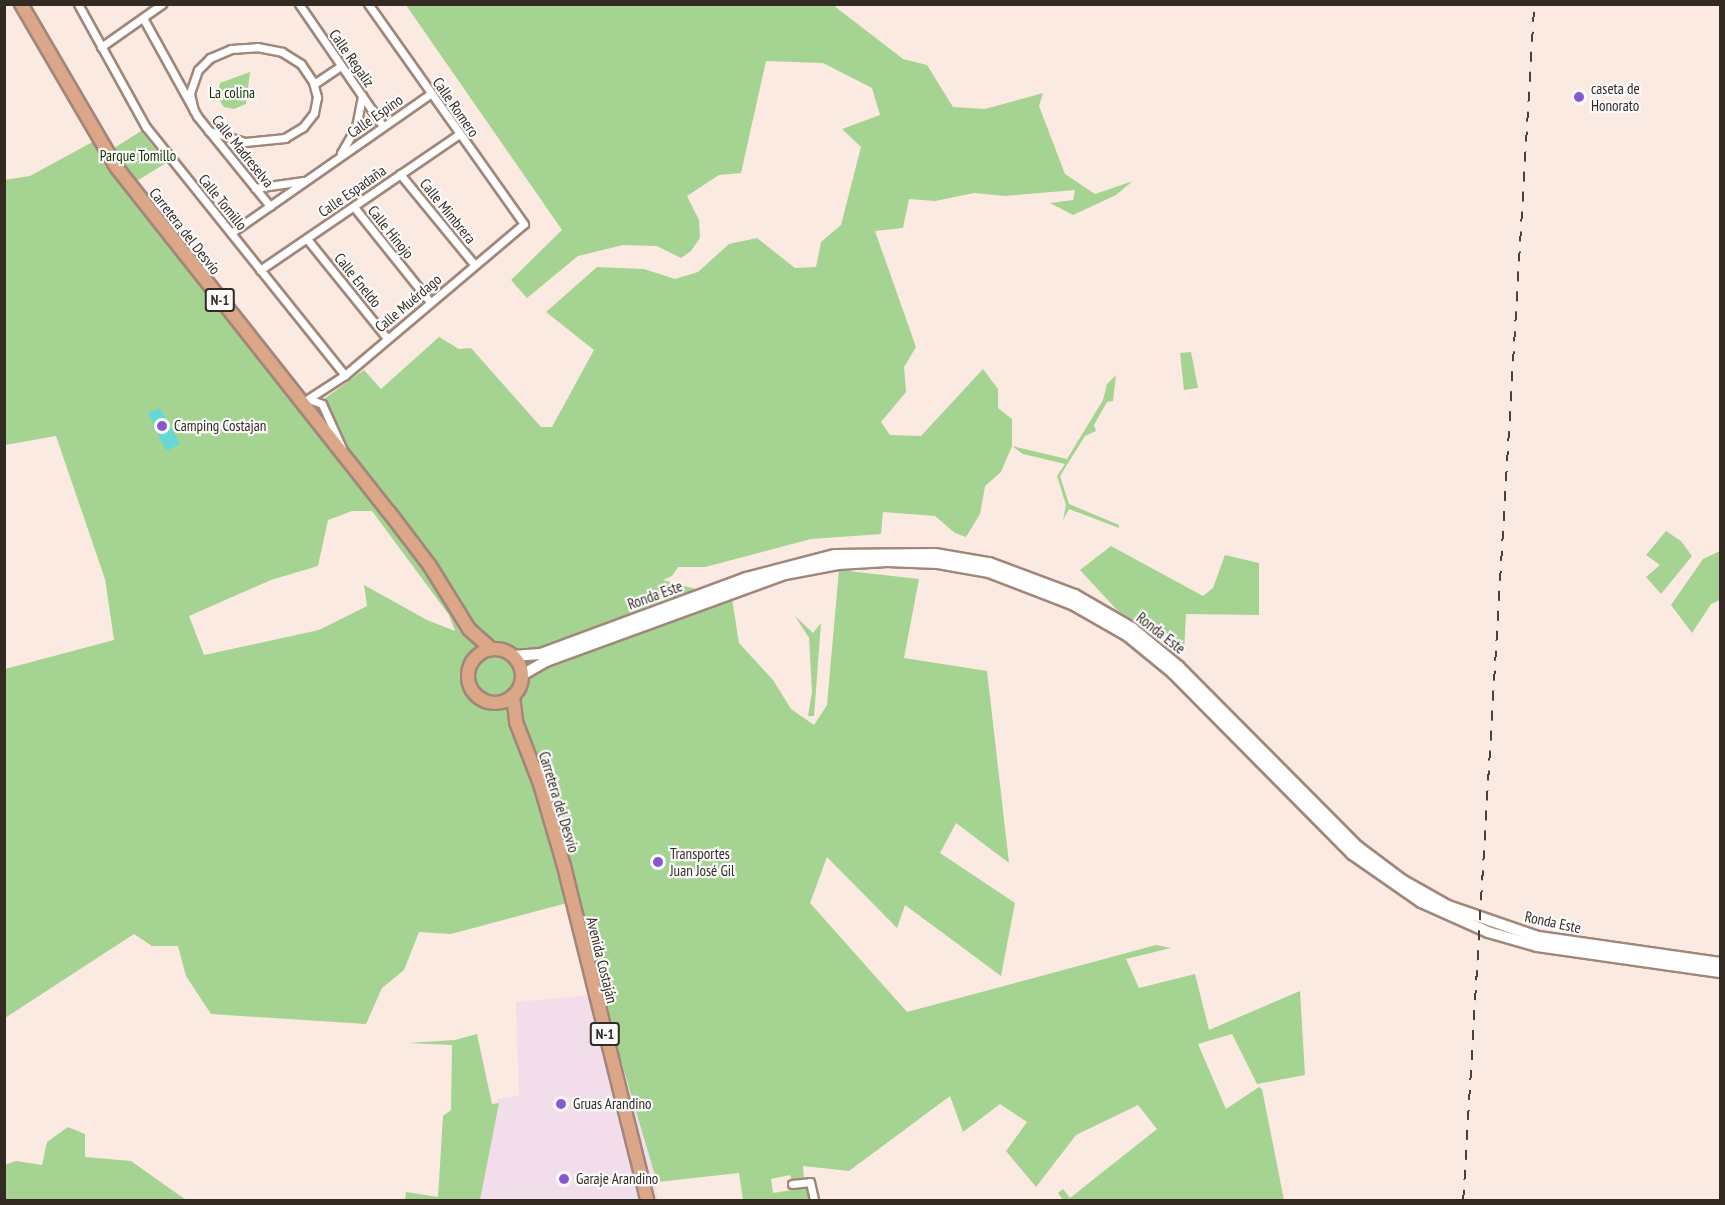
<!DOCTYPE html>
<meta charset="utf-8">
<style>
body{margin:0}
#map{position:relative;width:1725px;height:1205px;overflow:hidden;background:#fbeae1;font-family:"PT Sans Narrow",sans-serif}
div>[style]{position:absolute}
[style*='--x']{left:calc(var(--x)*1px);top:calc(var(--y)*1px);width:calc(var(--w)*1px);rotate:calc(var(--a)*1deg)}
.industrial>*{inset:0;background:#f2ddeb}
.green>*{inset:0;background:#a5d391}
.water>*{inset:0;background:#65d7d7}
.roads{filter:drop-shadow(2px 0 #a1877a) drop-shadow(-2px 0 #a1877a) drop-shadow(0 2px #a1877a) drop-shadow(0 -2px #a1877a)}
.minor>*{height:7px;margin:-3.5px;padding:0 3.5px;transform-origin:3.5px;border-radius:3.5px;background:#fff}
.secondary>*{height:10px;margin:-5px;padding:0 5px;transform-origin:5px;border-radius:5px;background:#fff}
.trunk>*{height:12px;margin:-6px;padding:0 6px;transform-origin:6px;border-radius:6px;background:#dba788}
.trunk>.ring{margin:-6px;padding:0;box-sizing:content-box;background:none;border:12px solid #dba788;border-radius:50%}
.rail>*{height:1.5px;margin-top:-0.75px;transform-origin:0;background:repeating-linear-gradient(90deg,#4d423b 0 10px,transparent 0 20px)}
.dots>*{width:16px;height:16px;translate:-50% -50%;box-sizing:border-box;border:3px solid #fbfbfb;border-radius:50%}
span{translate:-50% -50%;white-space:nowrap;text-align:center;line-height:1.15;-webkit-text-stroke:4.5px #fbfbfb;paint-order:stroke}
.shield-label span{padding:2px 4px;background:#fbfbfb;border:2px solid;border-radius:4px;-webkit-text-stroke-width:0}
.shield-label{font-size:14px;color:#342a24;font-weight:700}
.street-label{font-size:15px;color:#342a24}
.poi-label{font-size:15px;color:#342a24}
.left{translate:0 -50%;text-align:left}
.park-label{font-size:15px;color:#143203}
.frame{position:absolute;inset:0;border:6px solid #342a24;pointer-events:none}
</style>
<div id="map">
<div class="industrial">
<div style="clip-path:polygon(606px 994px,646px 1101px,658px 1200px,479px 1200px,498px 1099px,519px 1096px,516px 1002px)"></div>
</div>
<div class="green">
<div style="clip-path:polygon(evenodd,406px 5px,833px 5px,903px 59px,927px 65px,953px 107px,985px 109px,1043px 93px,1039px 106px,1065px 174px,1095px 194px,1133px 181px,1116px 195px,1073px 215px,1050px 203px,1073px 200px,1075px 190px,1005px 196px,974px 193px,935px 201px,909px 199px,903px 228px,875px 231px,916px 347px,904px 367px,906px 392px,881px 422px,890px 435px,921px 436px,983px 369px,998px 389px,998px 408px,1012px 419px,1012px 446px,1067px 459px,1103px 400px,1107px 384px,1116px 375px,1113px 401px,1107px 402px,1094px 425px,1096px 431px,1085px 436px,1060px 476px,1069px 504px,1119px 525px,1119px 528px,1069px 509px,1063px 520px,1066px 505px,1057px 476px,1065px 464px,1023px 454px,1012px 446px,1001px 472px,985px 486px,980px 514px,966px 537px,955px 533px,935px 516px,883px 512px,881px 534px,811px 539px,705px 567px,678px 567px,672px 576px,663px 580px,732px 599px,739px 643px,773px 680px,791px 709px,814px 725px,827px 705px,839px 570px,919px 579px,904px 658px,987px 671px,1009px 863px,956px 823px,940px 853px,1015px 903px,1001px 976px,905px 905px,897px 928px,827px 857px,810px 903px,907px 1012px,1156px 945px,1171px 948px,1126px 959px,1139px 988px,1195px 974px,1209px 1030px,1300px 991px,1305px 1075px,1257px 1084px,1232px 1034px,1198px 1044px,1226px 1109px,1259px 1087px,1262px 1089px,1284px 1200px,1063px 1200px,1058px 1193px,1063px 1189px,1070px 1198px,1157px 1129px,1138px 1105px,1076px 1135px,1036px 1187px,1006px 1151px,1027px 1122px,1000px 1104px,963px 1132px,950px 1096px,849px 1171px,803px 1166px,804px 1179px,792px 1182px,790px 1175px,771px 1179px,773px 1193px,809px 1187px,811px 1200px,743px 1200px,739px 1173px,657px 1182px,544px 800px,550px 845px,567px 903px,451px 934px,419px 932px,404px 970px,382px 988px,366px 1024px,211px 1014px,186px 976px,178px 946px,152px 946px,134px 934px,5px 1018px,5px 669px,114px 640px,105px 579px,56px 436px,5px 445px,4px 180px,30px 176px,98px 139px,313px 407px,364px 370px,381px 389px,439px 337px,459px 349px,471px 348px,541px 427px,552px 427px,594px 350px,546px 312px,597px 267px,644px 269px,675px 279px,698px 272px,729px 244px,757px 238px,795px 268px,816px 267px,821px 242px,841px 225px,861px 147px,842px 129px,880px 115px,872px 88px,823px 63px,766px 61px,741px 173px,719px 175px,687px 196px,699px 220px,700px 238px,691px 251px,681px 258px,657px 246px,623px 245px,578px 256px,527px 298px,511px 280px,562px 230px,406px 5px,352px 511px,372px 511px,449px 615px,455px 631px,427px 620px,364px 585px,367px 606px,319px 630px,204px 655px,189px 616px,271px 580px,318px 566px,328px 520px,352px 511px)"></div>
<div style="clip-path:polygon(250px 72px,246px 104px,234px 109px,224px 107px,217px 97px,220px 83px)"></div>
<div style="clip-path:polygon(141px 131px,166px 163px,135px 182px,111px 150px)"></div>
<div style="clip-path:polygon(1191px 352px,1198px 388px,1184px 390px,1180px 353px)"></div>
<div style="clip-path:polygon(1666px 531px,1681px 541px,1692px 556px,1661px 594px,1646px 577px,1660px 565px,1646px 555px)"></div>
<div style="clip-path:polygon(1111px 546px,1203px 596px,1213px 588px,1225px 555px,1259px 563px,1259px 615px,1186px 614px,1184px 652px,1117px 610px,1080px 570px)"></div>
<div style="clip-path:polygon(1720px 551px,1720px 600px,1711px 604px,1692px 633px,1671px 605px,1703px 559px)"></div>
<div style="clip-path:polygon(795px 616px,813px 633px,821px 623px,814px 716px,808px 716px,812px 692px,809px 638px)"></div>
<div style="clip-path:polygon(477px 1034px,492px 1104px,499px 1103px,480px 1200px,405px 1200px,406px 1192px,438px 1197px,443px 1116px,451px 1110px,452px 1045px,408px 1043px,455px 1040px)"></div>
<div style="clip-path:polygon(68px 1127px,85px 1134px,85px 1157px,131px 1161px,186px 1200px,5px 1200px,5px 1165px,16px 1161px,42px 1165px,47px 1142px)"></div>
</div>
<div class="water">
<div style="clip-path:polygon(160px 408px,180px 444px,166px 451px,148px 413px)"></div>
</div>
<div class="roads">
<div class="minor">
<div style="--x:78;--y:4;--w:141;--a:61.1"></div>
<div style="--x:146;--y:127;--w:318;--a:51.3"></div>
<div style="--x:299;--y:4;--w:148;--a:55.5"></div>
<div style="--x:143;--y:18;--w:112;--a:61.1"></div>
<div style="--x:197;--y:116;--w:116;--a:51"></div>
<div style="--x:101;--y:47;--w:75;--a:-35.2"></div>
<div style="--x:314;--y:84;--w:32;--a:-34"></div>
<div style="--x:194;--y:111;--w:18;--a:-103"></div>
<div style="--x:190;--y:93;--w:24;--a:-71"></div>
<div style="--x:198;--y:70;--w:17;--a:-45"></div>
<div style="--x:210;--y:58;--w:23;--a:-23"></div>
<div style="--x:231;--y:49;--w:26;--a:-4"></div>
<div style="--x:257;--y:47;--w:25;--a:11"></div>
<div style="--x:282;--y:52;--w:22;--a:32"></div>
<div style="--x:301;--y:64;--w:22;--a:56"></div>
<div style="--x:313;--y:82;--w:16;--a:75"></div>
<div style="--x:317;--y:97;--w:16;--a:101"></div>
<div style="--x:314;--y:113;--w:18;--a:128"></div>
<div style="--x:303;--y:127;--w:21;--a:149"></div>
<div style="--x:285;--y:138;--w:40;--a:174.3"></div>
<div style="--x:245;--y:142;--w:38;--a:-163"></div>
<div style="--x:341;--y:153;--w:30;--a:-60"></div>
<div style="--x:356;--y:127;--w:32;--a:-79"></div>
<div style="--x:400;--y:174;--w:117;--a:50.6"></div>
<div style="--x:255;--y:188;--w:49;--a:-8.3"></div>
<div style="--x:354;--y:207;--w:122;--a:51.3"></div>
<div style="--x:231;--y:233;--w:243;--a:-34.9"></div>
<div style="--x:307;--y:239;--w:127;--a:51.1"></div>
<div style="--x:260;--y:270;--w:241;--a:-34.3"></div>
<div style="--x:308;--y:399;--w:44;--a:-33"></div>
<div style="--x:345;--y:375;--w:234;--a:-40.2"></div>
<div style="--x:524;--y:224;--w:270;--a:-125.3"></div>
<div style="--x:309;--y:399;--w:14;--a:21"></div>
<div style="--x:322;--y:404;--w:48;--a:65.6"></div>
<div style="--x:792;--y:1184;--w:18;--a:-6"></div>
<div style="--x:810;--y:1182;--w:18;--a:77"></div>
</div>
<div class="secondary">
<div style="--x:513;--y:656;--w:28;--a:-4"></div>
<div style="--x:541;--y:654;--w:219;--a:-20.3"></div>
<div style="--x:746;--y:578;--w:92;--a:-14.5"></div>
<div style="--x:835;--y:555;--w:100;--a:-0.6"></div>
<div style="--x:935;--y:554;--w:55;--a:9.5"></div>
<div style="--x:989;--y:563;--w:92;--a:20.4"></div>
<div style="--x:1075;--y:595;--w:66;--a:30.1"></div>
<div style="--x:1132;--y:628;--w:61;--a:39.7"></div>
<div style="--x:1179;--y:667;--w:254;--a:45.2"></div>
<div style="--x:1358;--y:847;--w:55;--a:36.9"></div>
<div style="--x:1402;--y:880;--w:53;--a:29.5"></div>
<div style="--x:1448;--y:906;--w:95;--a:19"></div>
<div style="--x:1538;--y:937;--w:184;--a:8.1"></div>
<div style="--x:522;--y:675;--w:28;--a:-30"></div>
<div style="--x:546;--y:661;--w:254;--a:-20"></div>
<div style="--x:785;--y:574;--w:54;--a:-10.7"></div>
<div style="--x:838;--y:564;--w:49;--a:-3.5"></div>
<div style="--x:887;--y:561;--w:51;--a:2.2"></div>
<div style="--x:938;--y:563;--w:52;--a:10"></div>
<div style="--x:989;--y:572;--w:89;--a:21.1"></div>
<div style="--x:1072;--y:604;--w:64;--a:29.7"></div>
<div style="--x:1128;--y:636;--w:58;--a:39.4"></div>
<div style="--x:1173;--y:673;--w:255;--a:45.3"></div>
<div style="--x:1352;--y:854;--w:84;--a:34.8"></div>
<div style="--x:1421;--y:902;--w:73;--a:24.1"></div>
<div style="--x:1488;--y:932;--w:51;--a:15.9"></div>
<div style="--x:1537;--y:946;--w:185;--a:8.1"></div>
</div>
<div class="trunk">
<div style="--x:21;--y:4;--w:190;--a:59.7"></div>
<div style="--x:117;--y:168;--w:439;--a:51.7"></div>
<div style="--x:389;--y:512;--w:68;--a:52.8"></div>
<div style="--x:430;--y:566;--w:74;--a:58.2"></div>
<div style="--x:469;--y:629;--w:30;--a:42"></div>
<div class="ring" style="left:468px;top:649px;width:42px;height:42px"></div>
<div style="--x:513;--y:696;--w:26;--a:83"></div>
<div style="--x:516;--y:722;--w:66;--a:68.8"></div>
<div style="--x:540;--y:784;--w:85;--a:73.7"></div>
<div style="--x:564;--y:866;--w:344;--a:76"></div>
</div>
</div>
<div class="rail">
<div style="--x:1463;--y:1200;--w:1198;--a:-86.6"></div>
</div>
<div class="dots">
<div style="left:1579px;top:97px;background:#8858d1"></div>
<div style="left:162px;top:426px;background:#8858d1"></div>
<div style="left:658px;top:862px;background:#8858d1"></div>
<div style="left:561px;top:1104px;background:#8858d1"></div>
<div style="left:564px;top:1179px;background:#8858d1"></div>
</div>
<div class="shield-label">
<span style="left:220px;top:300px">N-1</span>
<span style="left:605px;top:1034px">N-1</span>
</div>
<div class="street-label">
<span style="left:352px;top:58px;rotate:55deg">Calle Regaliz</span>
<span style="left:456px;top:107px;rotate:55deg">Calle Romero</span>
<span style="left:375px;top:116px;rotate:-35deg">Calle Espino</span>
<span style="left:243px;top:151px;rotate:51deg">Calle Madreselva</span>
<span style="left:352px;top:191px;rotate:-35deg">Calle Espadaña</span>
<span style="left:223px;top:202px;rotate:51deg">Calle Tomillo</span>
<span style="left:448px;top:211px;rotate:51deg">Calle Mimbrera</span>
<span style="left:185px;top:231px;rotate:52deg">Carretera del Desvío</span>
<span style="left:391px;top:232px;rotate:51deg">Calle Hinojo</span>
<span style="left:358px;top:280px;rotate:51deg">Calle Eneldo</span>
<span style="left:408px;top:303px;rotate:-40deg">Calle Muérdago</span>
<span style="left:655px;top:595px;rotate:-20deg">Ronda Este</span>
<span style="left:1161px;top:633px;rotate:38deg">Ronda Este</span>
<span style="left:559px;top:802px;rotate:73deg">Carretera del Desvío</span>
<span style="left:1553px;top:922px;rotate:12deg">Ronda Este</span>
<span style="left:602px;top:960px;rotate:76deg">Avenida Costaján</span>
</div>
<div class="poi-label">
<span class="left" style="left:1591px;top:97px">caseta de<br>Honorato</span>
<span class="left" style="left:174px;top:426px">Camping Costajan</span>
<span class="left" style="left:670px;top:862px">Transportes<br>Juan José Gil</span>
<span class="left" style="left:573px;top:1104px">Gruas Arandino</span>
<span class="left" style="left:576px;top:1179px">Garaje Arandino</span>
</div>
<div class="park-label">
<span style="left:232px;top:93px">La colina</span>
<span style="left:138px;top:156px">Parque Tomillo</span>
</div>
<div class="frame"></div>
</div>
